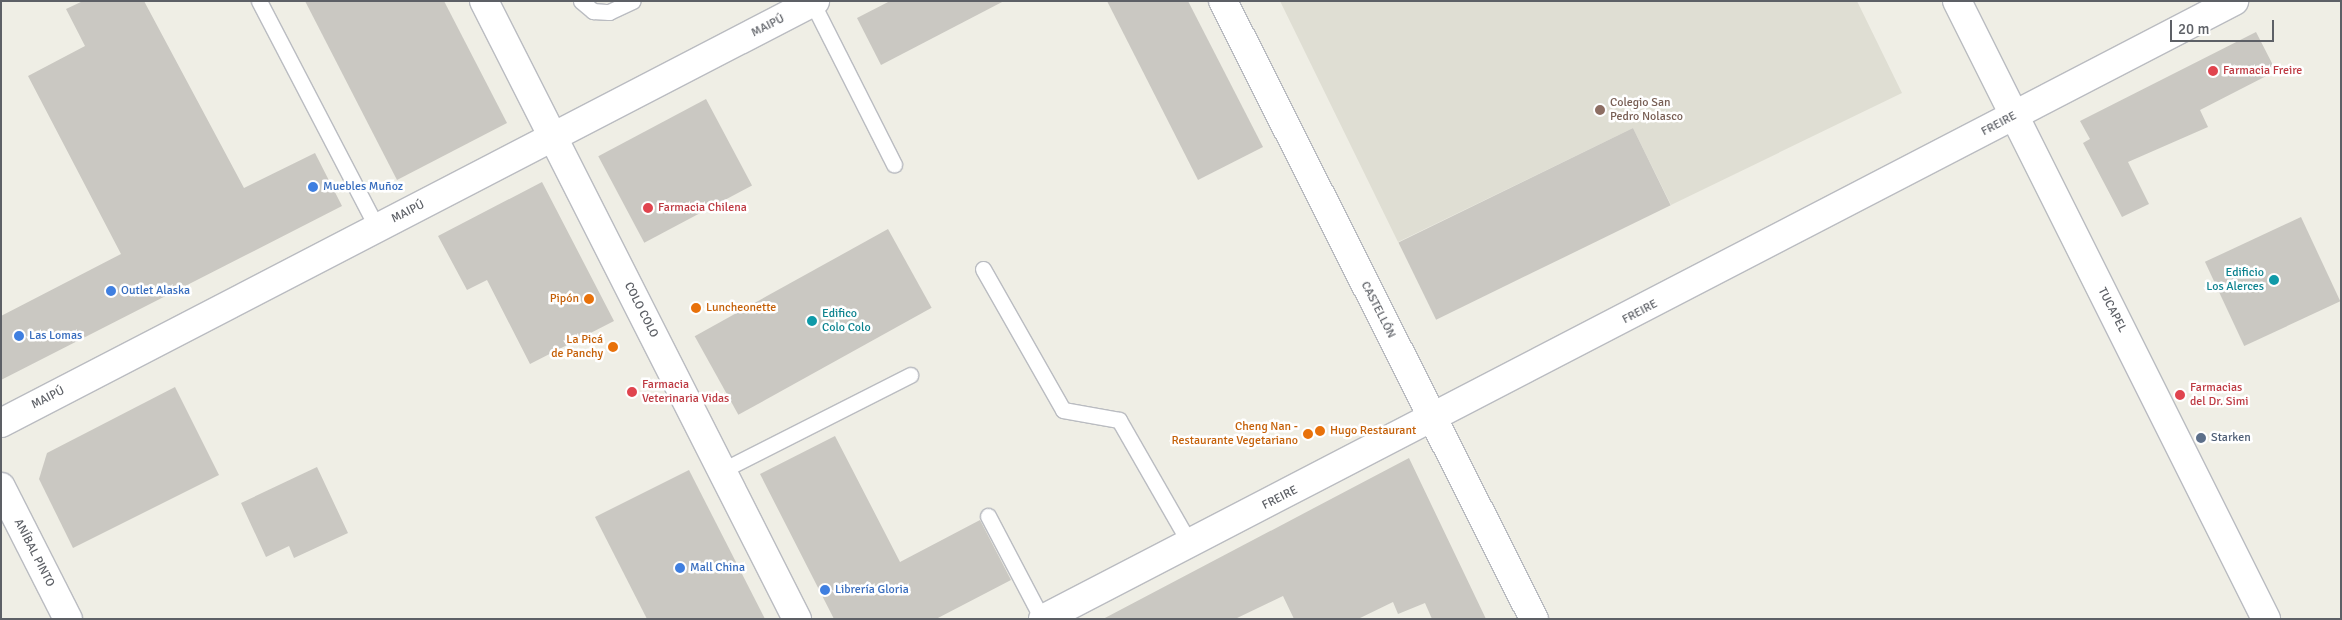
<!DOCTYPE html>
<meta charset="utf-8">
<style>
body{margin:0}
#map{position:relative;width:2342px;height:620px;overflow:hidden;background:#efeee5;font-family:Signika,sans-serif}
div>[style]{position:absolute}
[style*='--x']{left:calc(var(--x)*1px);top:calc(var(--y)*1px);width:calc(var(--w)*1px);rotate:calc(var(--a)*1deg)}
.education>*{inset:0;background:#dfded3}
.building>*{inset:0;background:#cac8c2;transform-origin:0 0}
.roads{filter:drop-shadow(1px 0 #babcc1) drop-shadow(-1px 0 #babcc1) drop-shadow(0 1px #babcc1) drop-shadow(0 -1px #babcc1)}
.lane>*{height:15px;margin:-7.5px;padding:0 7.5px;transform-origin:7.5px;border-radius:7.5px;background:#fff}
.street>*{height:28px;margin:-14px;padding:0 14px;transform-origin:14px;border-radius:14px;background:#fff}
.secondary>*{height:28px;margin:-14px;padding:0 14px;transform-origin:14px;border-radius:14px;background:#fff}
.dots>*{width:14px;height:14px;translate:-50% -50%;box-sizing:border-box;border:2px solid #fff;border-radius:50%}
span{translate:-50% -50%;white-space:nowrap;text-align:center;line-height:1.15;-webkit-text-stroke:5px #fff;paint-order:stroke}
.street-label{font-size:12px;color:#5d6066}
.health-label{font-size:12px;color:#be3a42}
.left{translate:0 -50%;text-align:left}
.education-label{font-size:12px;color:#785e54}
.shop-label{font-size:12px;color:#366cbe}
.culture-label{font-size:12px;color:#0d838f}
.right{translate:-100% -50%;text-align:right}
.food-label{font-size:12px;color:#c56008}
.service-label{font-size:12px;color:#4e5e75}
.frame{position:absolute;inset:0;border:2px solid #5d6066;pointer-events:none}
.scale{position:absolute;left:2170px;top:20px;width:104px;height:22px;box-sizing:border-box;border:2px solid #5d6066;border-top:0;padding-left:6px;font-size:15px;line-height:18px;white-space:nowrap;color:#5d6066;-webkit-text-stroke:4px #fff;paint-order:stroke}
</style>
<div id="map">
<div class="education">
<div style="clip-path:polygon(1280px 1px,1857px 1px,1902px 93px,1671px 205px,1633px 128px,1398px 242px)"></div>
</div>
<div class="building">
<div style="clip-path:polygon(83px 1px,144px 1px,244px 188px,315px 153px,342px 206px,1px 380px,1px 316px,121px 254px,28px 76px,85px 46px,66px 9px)"></div>
<div style="clip-path:polygon(305px 1px,444px 1px,507px 123px,397px 180px)"></div>
<div style="clip-path:polygon(890px 1px,1004px 1px,881px 65px,857px 18px)"></div>
<div style="clip-path:polygon(1107px 1px,1188px 1px,1263px 147px,1198px 180px)"></div>
<div style="clip-path:polygon(2256px 32px,2276px 71px,2200px 110px,2208px 127px,2128px 162px,2149px 204px,2122px 217px,2083px 143px,2090px 139px,2080px 121px)"></div>
<div style="left:706px;top:99px;width:98px;height:122px;rotate:62deg"></div>
<div style="left:1633px;top:128px;width:86px;height:261px;rotate:64deg"></div>
<div style="clip-path:polygon(542px 182px,614px 321px,530px 364px,487px 280px,467px 290px,438px 236px)"></div>
<div style="left:2301px;top:217px;width:93px;height:106px;rotate:65deg"></div>
<div style="left:888px;top:229px;width:90px;height:221px;rotate:61deg"></div>
<div style="clip-path:polygon(175px 387px,219px 475px,73px 548px,39px 479px,47px 453px)"></div>
<div style="clip-path:polygon(835px 436px,900px 562px,980px 520px,1011px 580px,936px 619px,834px 619px,760px 474px)"></div>
<div style="clip-path:polygon(1409px 458px,1486px 619px,1432px 619px,1425px 603px,1398px 614px,1393px 602px,1358px 619px,1294px 619px,1283px 596px,1235px 619px,1103px 619px)"></div>
<div style="clip-path:polygon(317px 467px,348px 533px,294px 558px,289px 546px,266px 557px,241px 503px)"></div>
<div style="clip-path:polygon(689px 470px,765px 619px,647px 619px,595px 517px)"></div>
</div>
<div class="roads">
<div class="lane">
<div style="--x:259;--y:1;--w:256;--a:62.5"></div>
<div style="--x:581;--y:1;--w:16;--a:40"></div>
<div style="--x:593;--y:11;--w:16;--a:4"></div>
<div style="--x:609;--y:12;--w:26;--a:-25"></div>
<div style="--x:812;--y:2;--w:182;--a:63.2"></div>
<div style="--x:983;--y:269;--w:162;--a:60.4"></div>
<div style="--x:1063;--y:410;--w:57;--a:10.1"></div>
<div style="--x:1119;--y:420;--w:143;--a:60.2"></div>
<div style="--x:723;--y:470;--w:210;--a:-26.9"></div>
<div style="--x:988;--y:516;--w:116;--a:62.3"></div>
</div>
<div class="street">
<div style="--x:1223;--y:1;--w:692;--a:63.29"></div>
<div style="--x:1;--y:487;--w:148;--a:63.1"></div>
</div>
<div class="secondary">
<div style="--x:484;--y:1;--w:693;--a:63.14"></div>
<div style="--x:1957;--y:1;--w:691;--a:63.43"></div>
<div style="--x:1;--y:423;--w:917;--a:-27.4"></div>
<div style="--x:1043;--y:619;--w:1342;--a:-27.42"></div>
</div>
</div>
<div class="dots">
<div style="left:2213px;top:71px;background:#e0444e"></div>
<div style="left:1600px;top:110px;background:#8d6e63"></div>
<div style="left:313px;top:187px;background:#3f7fe0"></div>
<div style="left:648px;top:208px;background:#e0444e"></div>
<div style="left:2274px;top:280px;background:#0f9aa8"></div>
<div style="left:111px;top:291px;background:#3f7fe0"></div>
<div style="left:589px;top:299px;background:#e8710a"></div>
<div style="left:696px;top:308px;background:#e8710a"></div>
<div style="left:812px;top:321px;background:#0f9aa8"></div>
<div style="left:19px;top:336px;background:#3f7fe0"></div>
<div style="left:613px;top:347px;background:#e8710a"></div>
<div style="left:632px;top:392px;background:#e0444e"></div>
<div style="left:2180px;top:395px;background:#e0444e"></div>
<div style="left:1320px;top:431px;background:#e8710a"></div>
<div style="left:1308px;top:434px;background:#e8710a"></div>
<div style="left:2201px;top:438px;background:#5c6f8a"></div>
<div style="left:680px;top:568px;background:#3f7fe0"></div>
<div style="left:825px;top:590px;background:#3f7fe0"></div>
</div>
<div class="street-label">
<span style="left:768px;top:26px;rotate:-27deg">MAIPÚ</span>
<span style="left:1999px;top:124px;rotate:-28deg">FREIRE</span>
<span style="left:408px;top:212px;rotate:-27deg">MAIPÚ</span>
<span style="left:641px;top:310px;rotate:63deg">COLO COLO</span>
<span style="left:1378px;top:310px;rotate:63deg">CASTELLÓN</span>
<span style="left:2112px;top:310px;rotate:63deg">TUCAPEL</span>
<span style="left:1640px;top:312px;rotate:-28deg">FREIRE</span>
<span style="left:48px;top:398px;rotate:-27deg">MAIPÚ</span>
<span style="left:1280px;top:498px;rotate:-27deg">FREIRE</span>
<span style="left:34px;top:553px;rotate:63deg">ANÍBAL PINTO</span>
</div>
<div class="health-label">
<span class="left" style="left:2223px;top:71px">Farmacia Freire</span>
<span class="left" style="left:658px;top:208px">Farmacia Chilena</span>
<span class="left" style="left:642px;top:392px">Farmacia<br>Veterinaria Vidas</span>
<span class="left" style="left:2190px;top:395px">Farmacias<br>del Dr. Simi</span>
</div>
<div class="education-label">
<span class="left" style="left:1610px;top:110px">Colegio San<br>Pedro Nolasco</span>
</div>
<div class="shop-label">
<span class="left" style="left:323px;top:187px">Muebles Muñoz</span>
<span class="left" style="left:121px;top:291px">Outlet Alaska</span>
<span class="left" style="left:29px;top:336px">Las Lomas</span>
<span class="left" style="left:690px;top:568px">Mall China</span>
<span class="left" style="left:835px;top:590px">Librería Gloria</span>
</div>
<div class="culture-label">
<span class="right" style="left:2264px;top:280px">Edificio<br>Los Alerces</span>
<span class="left" style="left:822px;top:321px">Edifico<br>Colo Colo</span>
</div>
<div class="food-label">
<span class="right" style="left:579px;top:299px">Pipón</span>
<span class="left" style="left:706px;top:308px">Luncheonette</span>
<span class="right" style="left:603px;top:347px">La Picá<br>de Panchy</span>
<span class="right" style="left:1298px;top:434px">Cheng Nan -<br>Restaurante Vegetariano</span>
<span class="left" style="left:1330px;top:431px">Hugo Restaurant</span>
</div>
<div class="service-label">
<span class="left" style="left:2211px;top:438px">Starken</span>
</div>
<div class="frame"></div>
<div class="scale">20 m</div>
</div>
